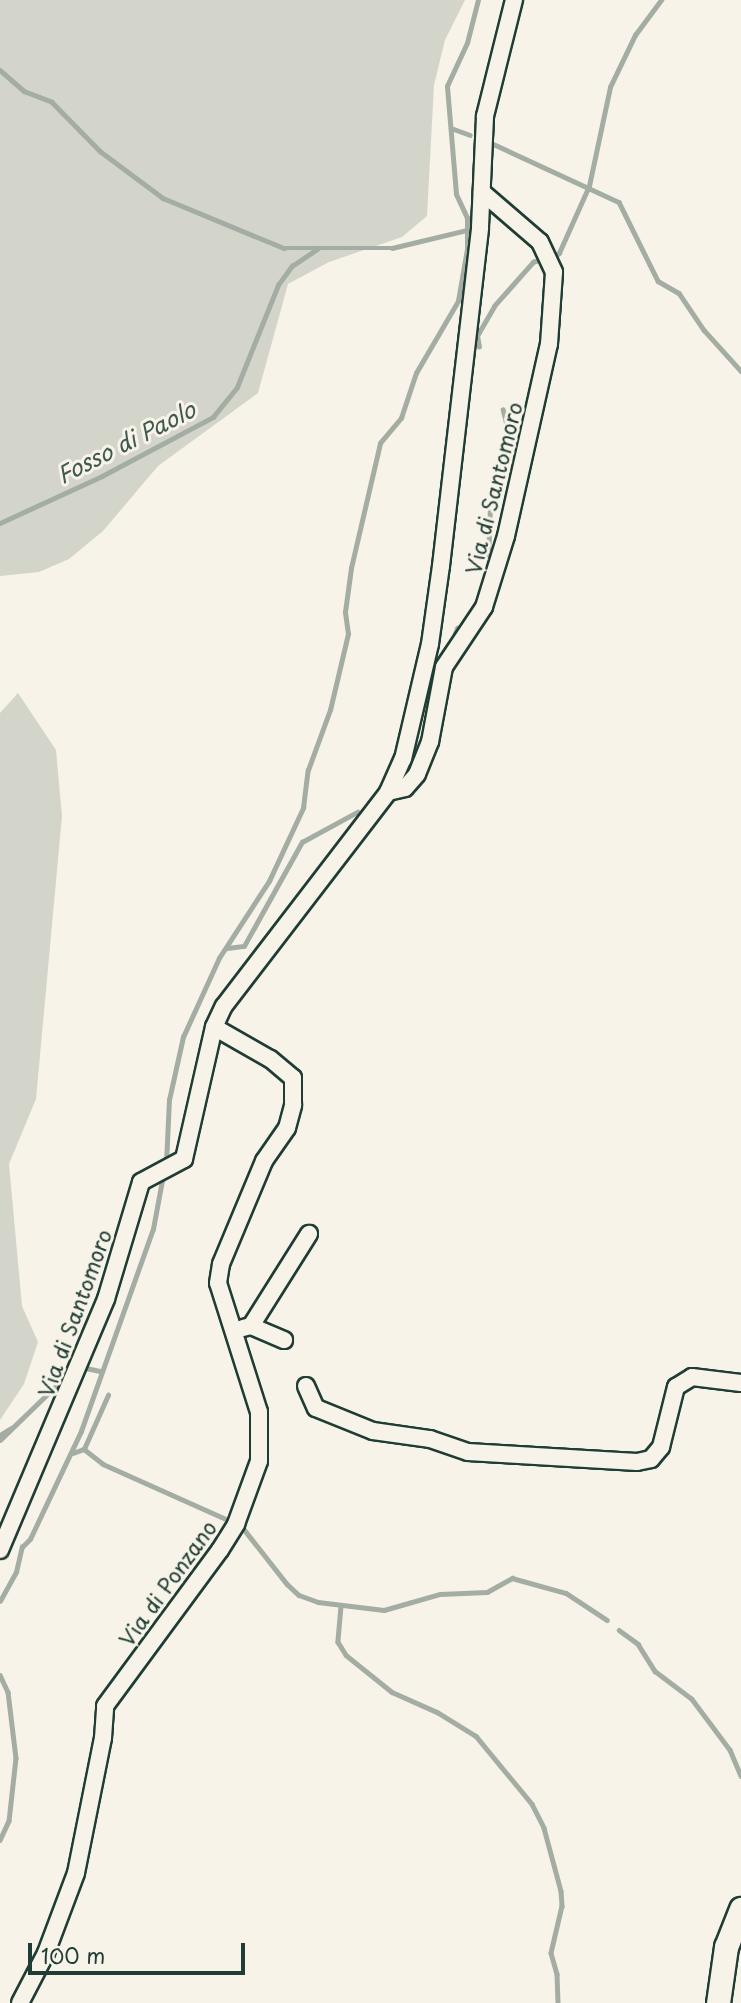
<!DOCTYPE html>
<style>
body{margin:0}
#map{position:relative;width:741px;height:2003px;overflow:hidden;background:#f7f3e8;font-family:"Playpen Sans",sans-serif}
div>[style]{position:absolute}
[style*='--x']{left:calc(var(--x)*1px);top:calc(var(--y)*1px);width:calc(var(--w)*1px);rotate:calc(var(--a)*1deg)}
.green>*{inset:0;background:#d3d5ca}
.stream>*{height:4.5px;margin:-2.25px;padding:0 2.25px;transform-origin:2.25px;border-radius:2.25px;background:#a4ada3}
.roads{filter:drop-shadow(2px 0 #1f3d34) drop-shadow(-2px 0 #1f3d34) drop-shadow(0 2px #1f3d34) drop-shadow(0 -2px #1f3d34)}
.minor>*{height:16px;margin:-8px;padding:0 8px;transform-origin:8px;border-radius:8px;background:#f7f3e8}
.secondary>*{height:23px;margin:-11.5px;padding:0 11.5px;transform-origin:11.5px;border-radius:11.5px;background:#f7f3e8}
span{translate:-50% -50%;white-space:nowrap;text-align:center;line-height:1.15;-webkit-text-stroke:6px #f7f3e8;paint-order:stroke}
.street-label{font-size:21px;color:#1f3d34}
.water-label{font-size:23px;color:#405950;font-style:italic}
.scale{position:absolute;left:28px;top:1943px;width:217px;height:32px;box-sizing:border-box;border:4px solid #1f3d34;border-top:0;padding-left:9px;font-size:21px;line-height:24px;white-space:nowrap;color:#1f3d34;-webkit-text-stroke:5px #f7f3e8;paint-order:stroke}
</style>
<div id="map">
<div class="green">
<div style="clip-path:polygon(0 0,465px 0,445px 40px,434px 85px,427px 216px,402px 237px,329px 262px,288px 284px,258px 393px,158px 466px,103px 531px,69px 559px,39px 572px,0 576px)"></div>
<div style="clip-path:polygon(18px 693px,56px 750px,62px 816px,36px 1099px,9px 1164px,22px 1306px,38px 1342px,24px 1384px,0 1420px,0 713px)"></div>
</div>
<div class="stream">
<div style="--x:0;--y:70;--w:32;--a:41"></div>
<div style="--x:24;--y:91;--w:30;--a:21"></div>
<div style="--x:52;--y:102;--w:69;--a:45.6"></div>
<div style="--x:100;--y:151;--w:79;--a:36.7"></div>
<div style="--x:163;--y:198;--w:131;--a:22.5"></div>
<div style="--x:284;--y:248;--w:108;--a:0"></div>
<div style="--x:392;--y:248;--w:77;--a:-13.5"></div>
<div style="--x:451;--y:128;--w:20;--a:20"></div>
<div style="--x:489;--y:142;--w:143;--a:24.8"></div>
<div style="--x:619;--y:202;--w:88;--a:63.7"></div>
<div style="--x:658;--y:281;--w:24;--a:30"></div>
<div style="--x:679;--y:293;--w:45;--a:56"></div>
<div style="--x:704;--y:330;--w:55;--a:47.9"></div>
<div style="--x:551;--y:259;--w:10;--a:-37"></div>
<div style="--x:559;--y:253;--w:73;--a:-65.9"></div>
<div style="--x:589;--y:186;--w:101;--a:-78"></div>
<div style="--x:610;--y:87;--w:58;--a:-64.3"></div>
<div style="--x:635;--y:35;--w:44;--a:-53.4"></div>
<div style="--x:479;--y:347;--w:11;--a:-100"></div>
<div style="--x:477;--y:336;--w:34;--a:-60"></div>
<div style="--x:494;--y:306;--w:59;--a:-48.4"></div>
<div style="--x:533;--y:262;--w:9;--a:-18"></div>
<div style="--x:0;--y:523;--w:112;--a:-24.7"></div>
<div style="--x:102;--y:476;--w:126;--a:-28"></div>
<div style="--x:213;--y:417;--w:38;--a:-51"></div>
<div style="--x:237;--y:387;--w:110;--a:-68.1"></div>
<div style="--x:278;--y:285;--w:24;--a:-54"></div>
<div style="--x:292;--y:266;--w:30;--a:-34"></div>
<div style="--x:488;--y:559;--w:52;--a:-87.8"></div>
<div style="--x:490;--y:507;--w:71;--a:-73.6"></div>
<div style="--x:510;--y:439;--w:30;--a:-104"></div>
<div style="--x:451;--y:644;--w:17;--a:-69"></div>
<div style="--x:227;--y:948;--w:17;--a:-7"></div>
<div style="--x:244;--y:946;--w:119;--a:-60.9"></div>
<div style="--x:302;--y:842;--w:63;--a:-28.6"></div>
<div style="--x:166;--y:1163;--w:63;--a:-87.3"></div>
<div style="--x:169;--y:1100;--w:65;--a:-77.5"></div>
<div style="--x:183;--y:1037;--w:87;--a:-65.5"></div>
<div style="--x:219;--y:958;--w:92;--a:-57"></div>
<div style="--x:269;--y:881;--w:81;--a:-65"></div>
<div style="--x:303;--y:808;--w:38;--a:-83"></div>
<div style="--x:308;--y:770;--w:64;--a:-69.9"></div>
<div style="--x:330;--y:710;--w:78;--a:-76.7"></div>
<div style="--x:348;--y:634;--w:22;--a:-98"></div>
<div style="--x:345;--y:612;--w:44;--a:-82.2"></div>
<div style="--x:351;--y:568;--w:128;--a:-76.9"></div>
<div style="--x:380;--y:443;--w:33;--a:-50"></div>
<div style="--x:401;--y:418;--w:47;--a:-71.6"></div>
<div style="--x:416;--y:373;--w:83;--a:-59.7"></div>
<div style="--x:458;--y:301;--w:53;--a:-80.2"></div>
<div style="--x:467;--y:249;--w:31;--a:-90"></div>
<div style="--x:467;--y:218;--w:26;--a:-115"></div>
<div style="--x:456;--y:194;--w:108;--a:-94.8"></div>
<div style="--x:447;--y:86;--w:47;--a:-65.1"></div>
<div style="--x:467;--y:43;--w:44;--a:-75.7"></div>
<div style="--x:81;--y:1367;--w:19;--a:12"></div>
<div style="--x:0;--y:1435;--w:13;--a:-32"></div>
<div style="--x:0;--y:1440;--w:95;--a:-44.1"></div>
<div style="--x:84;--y:1449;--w:24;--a:38"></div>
<div style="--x:103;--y:1464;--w:133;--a:24.1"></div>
<div style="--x:73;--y:1453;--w:12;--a:-20"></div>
<div style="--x:84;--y:1449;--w:59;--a:-66"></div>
<div style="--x:243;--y:1528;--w:71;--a:51.8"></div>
<div style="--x:287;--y:1584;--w:16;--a:43"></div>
<div style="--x:299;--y:1595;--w:20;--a:20"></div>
<div style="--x:318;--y:1602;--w:66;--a:6.9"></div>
<div style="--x:384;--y:1610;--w:58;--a:-15.9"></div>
<div style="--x:440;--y:1594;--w:47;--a:-2.4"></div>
<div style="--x:487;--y:1592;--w:29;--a:-29"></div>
<div style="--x:512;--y:1578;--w:56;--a:15.5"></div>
<div style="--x:566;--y:1593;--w:49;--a:33.4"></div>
<div style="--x:0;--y:1601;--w:33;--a:-61"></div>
<div style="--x:16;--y:1572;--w:26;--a:-77"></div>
<div style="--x:22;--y:1547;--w:11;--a:-45"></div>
<div style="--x:30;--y:1539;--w:119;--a:-64.7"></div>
<div style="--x:81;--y:1431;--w:214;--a:-70.4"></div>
<div style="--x:153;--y:1229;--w:55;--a:-79.5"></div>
<div style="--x:341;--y:1606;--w:36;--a:95"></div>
<div style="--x:338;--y:1642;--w:15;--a:58"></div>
<div style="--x:346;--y:1655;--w:59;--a:38.8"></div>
<div style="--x:392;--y:1692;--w:49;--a:24"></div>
<div style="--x:437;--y:1712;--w:46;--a:31.6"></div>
<div style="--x:476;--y:1736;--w:88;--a:50.5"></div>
<div style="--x:532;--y:1804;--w:27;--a:63"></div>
<div style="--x:544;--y:1828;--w:65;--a:74.9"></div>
<div style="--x:561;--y:1891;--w:15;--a:86"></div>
<div style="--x:562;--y:1906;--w:48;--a:103.2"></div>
<div style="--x:551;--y:1953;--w:22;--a:74"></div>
<div style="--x:557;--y:1974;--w:29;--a:88"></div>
<div style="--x:619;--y:1630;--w:24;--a:36"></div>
<div style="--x:638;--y:1644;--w:32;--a:58"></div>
<div style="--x:655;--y:1671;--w:46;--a:37.1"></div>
<div style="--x:692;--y:1699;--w:64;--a:53.3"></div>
<div style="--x:730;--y:1750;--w:28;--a:67"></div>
<div style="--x:0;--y:1675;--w:19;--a:65"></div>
<div style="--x:8;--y:1692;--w:66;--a:83.1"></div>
<div style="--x:16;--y:1758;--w:63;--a:96.3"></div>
<div style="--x:9;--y:1821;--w:21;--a:115"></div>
</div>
<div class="roads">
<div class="minor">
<div style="--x:388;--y:792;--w:17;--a:-13"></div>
<div style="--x:405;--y:788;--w:18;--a:-49"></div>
<div style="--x:417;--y:774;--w:35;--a:-68"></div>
<div style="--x:430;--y:742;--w:76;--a:-79.4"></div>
<div style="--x:444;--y:667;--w:72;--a:-56.3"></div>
<div style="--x:484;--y:607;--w:74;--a:-72.8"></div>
<div style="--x:506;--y:536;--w:197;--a:-77.4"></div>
<div style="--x:549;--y:344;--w:72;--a:-86"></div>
<div style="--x:554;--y:272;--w:33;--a:-115"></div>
<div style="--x:540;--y:242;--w:77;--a:-139.2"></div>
<div style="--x:251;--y:1326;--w:109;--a:-57.8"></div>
<div style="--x:243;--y:1328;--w:8;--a:-14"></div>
<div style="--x:251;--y:1326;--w:36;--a:23"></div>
<div style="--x:306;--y:1386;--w:24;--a:66"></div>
<div style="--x:316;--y:1408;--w:61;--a:22"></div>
<div style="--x:373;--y:1431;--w:58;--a:8"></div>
<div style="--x:430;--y:1439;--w:40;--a:18.9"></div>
<div style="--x:468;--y:1452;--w:169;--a:3.4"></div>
<div style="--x:637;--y:1462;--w:14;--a:-12"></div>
<div style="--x:651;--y:1459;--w:16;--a:-50"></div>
<div style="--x:661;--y:1447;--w:62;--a:-76"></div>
<div style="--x:676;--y:1387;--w:19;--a:-32"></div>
<div style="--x:692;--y:1377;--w:49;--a:7"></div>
<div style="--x:0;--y:1550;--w:272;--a:-67.1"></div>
<div style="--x:106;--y:1299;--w:122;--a:-73.3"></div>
<div style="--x:141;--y:1182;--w:49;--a:-28.1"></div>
<div style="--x:184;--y:1159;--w:135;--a:-77.2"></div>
<div style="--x:214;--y:1027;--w:23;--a:-65"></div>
<div style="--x:224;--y:1006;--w:270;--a:-52.5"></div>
<div style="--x:388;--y:792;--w:36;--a:-66"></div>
<div style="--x:403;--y:759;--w:118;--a:-76.8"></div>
<div style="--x:430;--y:644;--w:79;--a:-82"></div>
<div style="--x:441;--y:566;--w:341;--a:-83.4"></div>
<div style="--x:480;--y:227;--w:111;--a:-87.4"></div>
<div style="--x:485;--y:116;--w:120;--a:-76"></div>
<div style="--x:20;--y:2003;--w:56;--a:-62.5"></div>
<div style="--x:46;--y:1953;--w:85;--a:-69.4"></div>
<div style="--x:76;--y:1873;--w:138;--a:-78.7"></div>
<div style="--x:103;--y:1738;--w:32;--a:-86"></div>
<div style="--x:105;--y:1706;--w:194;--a:-53.6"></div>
<div style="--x:220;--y:1550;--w:31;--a:-58"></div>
<div style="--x:236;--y:1524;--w:67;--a:-69.9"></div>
<div style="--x:259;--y:1461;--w:49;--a:-90"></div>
<div style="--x:259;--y:1412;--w:135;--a:-107.6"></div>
<div style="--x:218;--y:1283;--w:19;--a:-81"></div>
<div style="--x:221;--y:1264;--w:112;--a:-67.3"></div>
<div style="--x:264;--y:1161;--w:40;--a:-55.1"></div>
<div style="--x:287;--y:1128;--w:24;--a:-75"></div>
<div style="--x:293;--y:1105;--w:27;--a:-90"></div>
<div style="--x:293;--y:1078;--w:30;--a:-140"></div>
<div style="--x:270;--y:1059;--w:64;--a:-150.3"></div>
</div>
<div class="secondary">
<div style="--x:718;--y:2003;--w:57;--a:-81.9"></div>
<div style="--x:726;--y:1947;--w:41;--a:-68.5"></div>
</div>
</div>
<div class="street-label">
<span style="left:493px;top:488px;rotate:-76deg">Via di Santomoro</span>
<span style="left:74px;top:1313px;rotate:-70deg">Via di Santomoro</span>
<span style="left:167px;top:1583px;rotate:-54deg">Via di Ponzano</span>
</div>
<div class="water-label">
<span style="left:126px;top:442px;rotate:-27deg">Fosso di Paolo</span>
</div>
<div class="scale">100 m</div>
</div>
